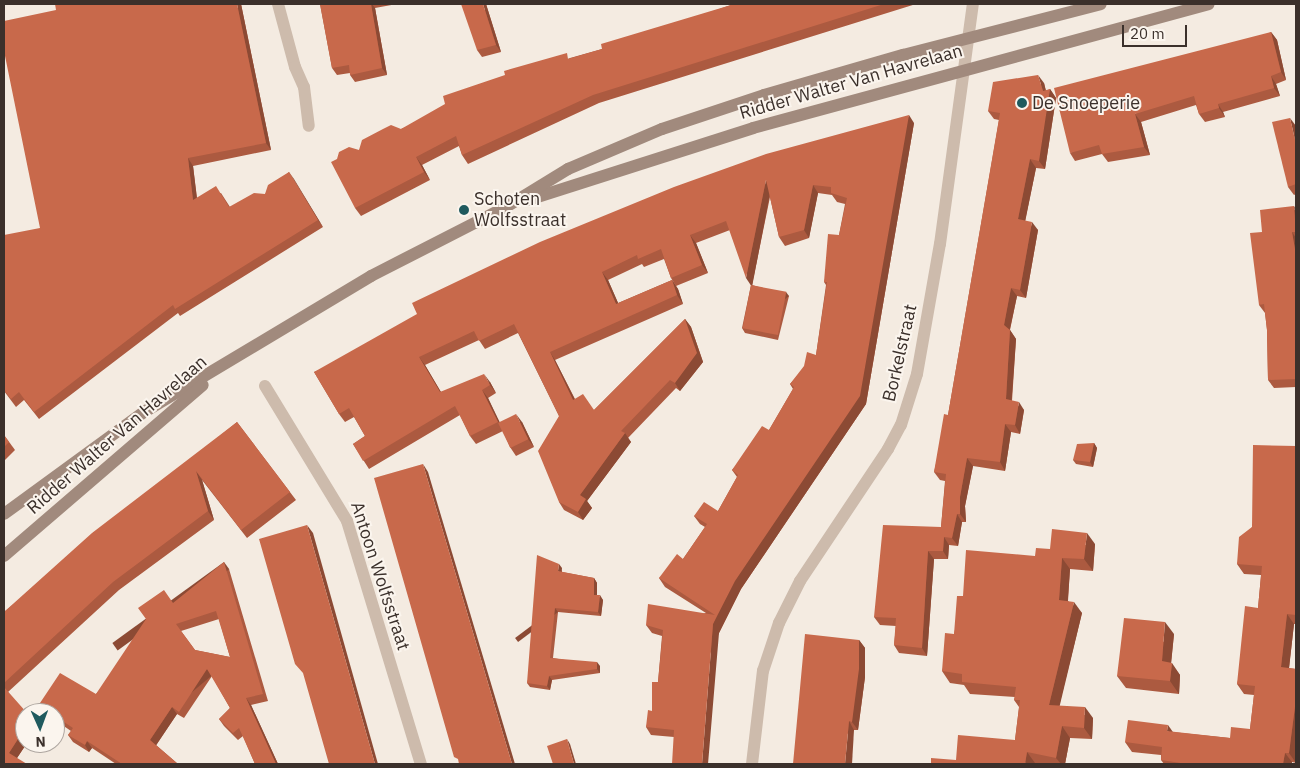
<!DOCTYPE html>
<style>
body{margin:0}
#map{position:relative;width:1300px;height:768px;overflow:hidden;background:#f4ebe1;font-family:"IBM Plex Sans",sans-serif}
div>[style]{position:absolute}
[style*='--x']{left:calc(var(--x)*1px);top:calc(var(--y)*1px);width:calc(var(--w)*1px);rotate:calc(var(--a)*1deg)}
.minor>*{height:12px;margin:-6px;padding:0 6px;transform-origin:6px;border-radius:6px;background:#cdbbac}
.tertiary>*{height:12px;margin:-6px;padding:0 6px;transform-origin:6px;border-radius:6px;background:#cdbbac}
.secondary>*{height:12px;margin:-6px;padding:0 6px;transform-origin:6px;border-radius:6px;background:#a18a7d}
.wall>*{inset:0;background:#ac5a40}
.shaded-wall>*{inset:0;background:#8c4a34;transform-origin:0 0}
.building>*{inset:0;background:#c8694b;transform-origin:0 0}
.dots>*{width:14px;height:14px;translate:-50% -50%;box-sizing:border-box;border:2px solid #fbf5ee;border-radius:50%}
span{translate:-50% -50%;white-space:nowrap;text-align:center;line-height:1.15;-webkit-text-stroke:4px #fbf5ee;paint-order:stroke}
.street-label{font-size:18px;color:#3b302b}
.poi-label{font-size:18px;color:#3b302b}
.left{translate:0 -50%;text-align:left}
.frame{position:absolute;inset:0;border:5px solid #3b302b;pointer-events:none}
.north{position:absolute;left:15px;top:703px;width:50px;height:50px;box-sizing:border-box;background:#fbf5ee;border:1px solid #aea6a0;border-radius:50%;rotate:178deg;font-size:14px;font-weight:700;line-height:20px;text-align:center;color:#3b302b}
.north::after{content:'';display:block;margin:auto;width:18px;height:22px;background:#1f5a5e;clip-path:polygon(50% 0,100% 100%,50% 72%,0 100%)}
.scale{position:absolute;left:1122px;top:25px;width:65px;height:22px;box-sizing:border-box;border:2px solid #3b302b;border-top:0;padding-left:6px;font-size:15px;line-height:18px;white-space:nowrap;color:#3b302b;-webkit-text-stroke:4px #fbf5ee;paint-order:stroke}
</style>
<div id="map">
<div class="minor">
<div style="--x:278;--y:4;--w:65;--a:74.9"></div>
<div style="--x:295;--y:67;--w:22;--a:66"></div>
<div style="--x:304;--y:87;--w:39;--a:83"></div>
<div style="--x:265;--y:386;--w:158;--a:58.7"></div>
<div style="--x:347;--y:521;--w:254;--a:73.1"></div>
</div>
<div class="tertiary">
<div style="--x:752;--y:764;--w:94;--a:-83.3"></div>
<div style="--x:763;--y:671;--w:51;--a:-71.6"></div>
<div style="--x:779;--y:623;--w:47;--a:-63.4"></div>
<div style="--x:800;--y:581;--w:159;--a:-56.3"></div>
<div style="--x:888;--y:449;--w:27;--a:-62"></div>
<div style="--x:901;--y:425;--w:53;--a:-72.6"></div>
<div style="--x:917;--y:374;--w:132;--a:-80"></div>
<div style="--x:940;--y:244;--w:242;--a:-82.2"></div>
</div>
<div class="secondary">
<div style="--x:528;--y:200;--w:236;--a:-17.7"></div>
<div style="--x:753;--y:128;--w:472;--a:-15.2"></div>
<div style="--x:4;--y:514;--w:173;--a:-36.1"></div>
<div style="--x:144;--y:412;--w:265;--a:-30.9"></div>
<div style="--x:371;--y:276;--w:152;--a:-27.1"></div>
<div style="--x:506;--y:207;--w:73;--a:-31.5"></div>
<div style="--x:568;--y:169;--w:102;--a:-23.1"></div>
<div style="--x:662;--y:129;--w:108;--a:-18.4"></div>
<div style="--x:764;--y:95;--w:145;--a:-16.1"></div>
<div style="--x:903;--y:55;--w:204;--a:-14.4"></div>
<div style="--x:4;--y:556;--w:262;--a:-40.7"></div>
</div>
<div class="wall">
<div style="clip-path:polygon(241px 4px,271px 150px,193px 166px,197px 198px,221px 193px,230px 207px,265px 194px,289px 172px,323px 227px,180px 316px,178px 313px,39px 419px,24px 400px,16px 407px,4px 391px,40px 228px)"></div>
<div style="clip-path:polygon(320px 4px,397px 4px,375px 8px,387px 75px,355px 82px,350px 75px,350px 73px,337px 75px,332px 68px)"></div>
<div style="clip-path:polygon(486px 4px,501px 52px,482px 57px,477px 50px)"></div>
<div style="clip-path:polygon(731px 4px,916px 4px,599px 103px,468px 164px,462px 155px,459px 146px,422px 165px,430px 180px,361px 216px,355px 208px,359px 150px,401px 129px,570px 58px,602px 49px,731px 5px)"></div>
<div style="clip-path:polygon(1271px 32px,1277px 40px,1286px 80px,1276px 84px,1280px 96px,1223px 112px,1225px 117px,1205px 122px,1199px 114px,1196px 105px,1141px 122px,1150px 155px,1108px 162px,1102px 154px,1075px 161px,1070px 153px)"></div>
<div style="clip-path:polygon(1044px 83px,1046px 91px,1050px 89px,1056px 98px,1045px 169px,1036px 168px,1025px 221px,1038px 230px,1026px 298px,1017px 296px,1010px 330px,1016px 339px,1012px 401px,1024px 410px,1020px 434px,1011px 432px,1005px 471px,973px 466px,965px 506px,966px 522px,962px 522px,958px 546px,949px 545px,948px 559px,934px 559px,927px 656px,899px 653px,894px 645px,896px 626px,880px 625px,874px 617px,941px 527px,945px 481px,940px 480px,934px 472px,948px 415px,999px 120px,994px 119px,988px 111px)"></div>
<div style="clip-path:polygon(914px 123px,866px 404px,741px 589px,719px 633px,674px 737px,651px 735px,646px 727px,652px 711px,658px 682px,662px 636px,652px 633px,646px 625px,706px 613px,665px 587px,659px 578px,683px 559px,705px 527px,700px 524px,694px 516px,718px 511px,737px 477px,732px 470px,769px 430px,793px 389px,790px 384px,816px 355px,826px 285px,824px 282px,839px 235px,845px 204px,837px 202px,832px 195px,818px 193px,809px 238px,785px 246px,779px 237px,770px 197px,752px 285px,789px 296px,778px 340px,745px 333px,742px 328px,751px 285px,730px 230px,696px 243px,708px 273px,676px 286px,671px 278px,664px 259px,644px 267px,642px 264px,608px 280px,618px 303px,672px 280px,678px 289px,683px 304px,555px 360px,575px 399px,594px 410px,685px 319px,691px 327px,703px 362px,680px 391px,676px 388px,628px 438px,631px 442px,587px 501px,592px 508px,583px 520px,564px 510px,559px 502px,559px 416px,518px 333px,485px 349px,479px 340px,425px 365px,441px 392px,490px 382px,496px 393px,488px 398px,499px 422px,522px 422px,534px 447px,516px 456px,510px 447px,503px 431px,476px 444px,470px 436px,460px 415px,369px 469px,353px 444px,365px 436px,354px 417px,345px 422px,339px 414px,314px 372px)"></div>
<div style="clip-path:polygon(1296px 126px,1296px 194px,1294px 195px,1288px 187px)"></div>
<div style="clip-path:polygon(1296px 209px,1296px 387px,1274px 388px,1268px 380px,1267px 330px,1265px 313px,1259px 305px,1262px 232px)"></div>
<div style="clip-path:polygon(237px 422px,296px 500px,247px 538px,202px 480px,214px 520px,119px 590px,8px 692px,25px 743px,27px 743px,17px 758px,4px 764px,4px 612px)"></div>
<div style="clip-path:polygon(4px 435px,15px 450px,4px 461px)"></div>
<div style="clip-path:polygon(1094px 443px,1097px 448px,1093px 467px,1076px 464px,1073px 460px)"></div>
<div style="clip-path:polygon(1296px 446px,1296px 624px,1294px 624px,1289px 668px,1296px 669px,1296px 763px,1292px 762px,1292px 764px,1164px 764px,1161px 760px,1161px 755px,1132px 752px,1125px 742px,1172px 732px,1230px 738px,1250px 729px,1254px 695px,1244px 694px,1237px 684px,1258px 608px,1261px 575px,1244px 574px,1237px 564px,1252px 527px)"></div>
<div style="clip-path:polygon(1095px 544px,1093px 571px,1070px 569px,1068px 601px,1082px 613px,1059px 706px,1093px 718px,1092px 739px,1070px 738px,1065px 764px,1040px 764px,1035px 763px,956px 760px,1015px 740px,1019px 707px,1014px 700px,1015px 697px,970px 694px,964px 685px,950px 683px,942px 671px,954px 634px,963px 596px,1035px 556px,1050px 549px)"></div>
<div style="clip-path:polygon(562px 568px,562px 572px,594px 578px,597px 583px,597px 595px,603px 600px,601px 616px,558px 612px,553px 658px,600px 666px,600px 673px,552px 680px,550px 690px,530px 687px,527px 683px)"></div>
<div style="clip-path:polygon(evenodd,229px 569px,268px 701px,251px 705px,278px 764px,255px 764px,243px 736px,238px 740px,224px 726px,219px 719px,230px 708px,212px 676px,184px 718px,177px 714px,156px 745px,178px 764px,116px 764px,92px 748px,89px 752px,73px 742px,68px 735px,71px 731px,55px 720px,55px 713px,43px 712px,38px 706px,96px 694px,173px 603px,229px 569px,219px 619px,230px 657px,195px 650px,181px 631px,219px 619px)"></div>
<div style="clip-path:polygon(1174px 634px,1171px 663px,1180px 675px,1179px 694px,1126px 688px,1117px 676px)"></div>
<div style="clip-path:polygon(859px 640px,865px 648px,865px 677px,858px 730px,854px 730px,793px 764px)"></div>
</div>
<div class="shaded-wall">
<div style="clip-path:polygon(237px 4px,241px 4px,271px 150px,266px 143px)"></div>
<div style="clip-path:polygon(371px 4px,372px 4px,375px 8px,387px 75px,382px 68px)"></div>
<div style="clip-path:polygon(483px 4px,486px 4px,501px 52px,496px 45px)"></div>
<div style="clip-path:polygon(1271px 32px,1277px 40px,1286px 80px,1281px 72px)"></div>
<div style="clip-path:polygon(1038px 75px,1044px 83px,1048px 100px,1050px 89px,1056px 98px,1045px 169px,1039px 161px,1043px 91px)"></div>
<div style="clip-path:polygon(1271px 76px,1276px 84px,1280px 96px,1274px 88px)"></div>
<div style="clip-path:polygon(1218px 104px,1223px 112px,1225px 117px,1219px 108px)"></div>
<div style="clip-path:polygon(1135px 114px,1141px 122px,1150px 155px,1144px 147px)"></div>
<div style="clip-path:polygon(909px 115px,914px 123px,866px 404px,741px 589px,719px 633px,708px 764px,702px 764px,713px 624px)"></div>
<div style="clip-path:polygon(1290px 118px,1296px 126px,1296px 144px)"></div>
<div style="clip-path:polygon(416px 157px,422px 165px,430px 180px,424px 172px)"></div>
<div style="clip-path:polygon(188px 158px,193px 166px,198px 208px,193px 200px)"></div>
<div style="clip-path:polygon(1030px 159px,1036px 168px,1024px 227px,1018px 219px)"></div>
<div style="clip-path:polygon(289px 172px,294px 179px,323px 227px,318px 220px)"></div>
<div style="clip-path:polygon(766px 180px,771px 188px,752px 287px,746px 278px)"></div>
<div style="clip-path:polygon(813px 185px,818px 193px,809px 238px,804px 230px)"></div>
<div style="clip-path:polygon(1294px 206px,1296px 209px,1296px 226px)"></div>
<div style="clip-path:polygon(1032px 222px,1038px 230px,1026px 298px,1020px 290px)"></div>
<div style="clip-path:polygon(1292px 232px,1296px 238px,1296px 255px)"></div>
<div style="clip-path:polygon(690px 235px,696px 243px,708px 273px,702px 265px)"></div>
<div style="clip-path:polygon(602px 272px,608px 280px,622px 312px,616px 304px)"></div>
<div style="clip-path:polygon(672px 280px,678px 289px,683px 304px,677px 295px)"></div>
<div style="clip-path:polygon(1011px 288px,1017px 296px,1009px 333px,1004px 325px)"></div>
<div style="left:786px;top:292px;width:5px;height:45px;rotate:53deg"></div>
<div style="clip-path:polygon(685px 319px,691px 327px,703px 362px,680px 391px,675px 383px)"></div>
<div style="clip-path:polygon(1010px 330px,1016px 339px,1011px 408px,1006px 399px)"></div>
<div style="clip-path:polygon(550px 352px,555px 360px,579px 408px,573px 400px)"></div>
<div style="clip-path:polygon(419px 357px,425px 365px,446px 401px,440px 392px)"></div>
<div style="clip-path:polygon(484px 374px,490px 382px,496px 393px,490px 385px)"></div>
<div style="clip-path:polygon(482px 390px,488px 398px,504px 431px,498px 422px)"></div>
<div style="clip-path:polygon(1019px 402px,1024px 410px,1020px 434px,1015px 425px)"></div>
<div style="clip-path:polygon(516px 414px,522px 422px,534px 447px,528px 439px)"></div>
<div style="clip-path:polygon(1005px 424px,1011px 432px,1005px 471px,1000px 462px)"></div>
<div style="clip-path:polygon(625px 433px,631px 442px,587px 501px,592px 508px,583px 520px,578px 512px,580px 495px)"></div>
<div style="clip-path:polygon(1094px 443px,1097px 448px,1093px 467px,1090px 462px)"></div>
<div style="clip-path:polygon(967px 458px,973px 466px,965px 506px,966px 522px,960px 514px,960px 497px)"></div>
<div style="clip-path:polygon(423px 464px,428px 472px,515px 764px,512px 764px)"></div>
<div style="clip-path:polygon(196px 471px,202px 480px,214px 520px,208px 511px)"></div>
<div style="clip-path:polygon(957px 514px,962px 522px,958px 546px,952px 538px)"></div>
<div style="clip-path:polygon(307px 525px,313px 533px,378px 764px,375px 764px)"></div>
<div style="clip-path:polygon(1087px 533px,1095px 544px,1093px 571px,1084px 559px)"></div>
<div style="clip-path:polygon(944px 537px,949px 545px,948px 559px,943px 551px)"></div>
<div style="clip-path:polygon(928px 551px,934px 559px,927px 656px,922px 648px)"></div>
<div style="clip-path:polygon(1062px 558px,1070px 569px,1067px 611px,1059px 600px)"></div>
<div style="left:224px;top:562px;width:9px;height:138px;rotate:54deg"></div>
<div style="clip-path:polygon(559px 564px,562px 568px,561px 575px,558px 571px)"></div>
<div style="clip-path:polygon(594px 578px,597px 583px,597px 599px,594px 595px)"></div>
<div style="clip-path:polygon(600px 595px,603px 600px,601px 616px,598px 612px)"></div>
<div style="clip-path:polygon(1074px 602px,1082px 613px,1057px 717px,1049px 705px)"></div>
<div style="left:555px;top:608px;width:5px;height:50px;rotate:53deg"></div>
<div style="clip-path:polygon(1287px 614px,1294px 624px,1288px 677px,1281px 667px)"></div>
<div style="clip-path:polygon(1165px 622px,1174px 634px,1170px 674px,1162px 661px)"></div>
<div style="clip-path:polygon(859px 640px,865px 648px,865px 677px,858px 730px,852px 722px)"></div>
<div style="clip-path:polygon(597px 662px,600px 666px,600px 673px,597px 669px)"></div>
<div style="clip-path:polygon(1172px 663px,1180px 675px,1179px 694px,1170px 681px)"></div>
<div style="left:207px;top:669px;width:8px;height:51px;rotate:50deg"></div>
<div style="clip-path:polygon(549px 676px,552px 680px,550px 690px,547px 686px)"></div>
<div style="clip-path:polygon(246px 698px,251px 705px,278px 764px,276px 764px)"></div>
<div style="clip-path:polygon(1296px 699px,1296px 763px,1289px 753px)"></div>
<div style="clip-path:polygon(172px 707px,177px 714px,155px 747px,150px 740px)"></div>
<div style="clip-path:polygon(1085px 707px,1093px 718px,1092px 739px,1084px 728px)"></div>
<div style="clip-path:polygon(849px 721px,854px 730px,852px 764px,845px 764px)"></div>
<div style="clip-path:polygon(1168px 725px,1175px 735px,1167px 731px)"></div>
<div style="clip-path:polygon(1062px 726px,1070px 738px,1065px 764px,1061px 764px,1056px 758px)"></div>
<div style="clip-path:polygon(25px 728px,25px 743px,27px 743px,15px 761px,9px 753px)"></div>
<div style="clip-path:polygon(567px 739px,570px 744px,576px 764px,574px 764px)"></div>
<div style="clip-path:polygon(87px 741px,92px 748px,89px 752px,85px 745px)"></div>
<div style="clip-path:polygon(1027px 752px,1035px 763px,1035px 764px,1025px 764px)"></div>
<div style="clip-path:polygon(1285px 753px,1292px 762px,1292px 764px,1283px 764px)"></div>
</div>
<div class="building">
<div style="clip-path:polygon(55px 4px,237px 4px,266px 143px,188px 158px,193px 200px,216px 186px,229px 207px,254px 193px,265px 194px,268px 185px,289px 172px,318px 220px,175px 309px,173px 305px,34px 412px,19px 392px,11px 399px,4px 390px,4px 235px,40px 228px,4px 51px,4px 21px,56px 10px)"></div>
<div style="clip-path:polygon(320px 4px,371px 4px,382px 68px,350px 75px,349px 65px,332px 68px)"></div>
<div style="clip-path:polygon(461px 4px,483px 4px,496px 45px,477px 50px)"></div>
<div style="clip-path:polygon(731px 4px,884px 4px,593px 95px,462px 155px,456px 136px,416px 157px,424px 172px,355px 208px,331px 162px,337px 159px,339px 152px,349px 147px,359px 150px,362px 140px,383px 129px,391px 125px,401px 129px,445px 104px,443px 96px,505px 75px,504px 71px,567px 53px,568px 59px,602px 49px,601px 44px,731px 5px)"></div>
<div style="clip-path:polygon(1271px 32px,1281px 72px,1271px 76px,1274px 88px,1218px 104px,1219px 108px,1199px 114px,1194px 96px,1135px 114px,1144px 147px,1102px 154px,1099px 145px,1070px 153px,1054px 88px)"></div>
<div style="clip-path:polygon(1038px 75px,1043px 91px,1050px 89px,1039px 161px,1030px 159px,1018px 219px,1032px 222px,1020px 290px,1011px 288px,1004px 325px,1010px 330px,1006px 399px,1019px 402px,1015px 425px,1005px 424px,1000px 462px,967px 458px,960px 497px,960px 514px,957px 514px,952px 538px,944px 537px,943px 551px,928px 551px,922px 648px,894px 645px,896px 618px,874px 617px,883px 525px,941px 527px,946px 474px,934px 472px,944px 414px,948px 415px,1000px 113px,988px 111px,993px 82px)"></div>
<div style="clip-path:polygon(909px 115px,860px 396px,735px 581px,713px 624px,702px 764px,672px 764px,674px 730px,646px 727px,648px 710px,652px 711px,652px 682px,658px 682px,663px 630px,646px 625px,648px 604px,715px 615px,659px 578px,677px 554px,683px 559px,707px 524px,694px 516px,704px 502px,718px 511px,738px 475px,732px 470px,762px 426px,769px 430px,794px 387px,790px 384px,804px 366px,807px 352px,816px 355px,827px 282px,824px 282px,828px 234px,839px 235px,847px 198px,831px 193px,831px 187px,813px 185px,804px 230px,779px 237px,766px 180px,746px 278px,726px 221px,690px 235px,702px 265px,671px 278px,661px 249px,638px 259px,637px 255px,602px 272px,616px 304px,672px 280px,677px 295px,550px 352px,573px 400px,583px 394px,594px 410px,685px 319px,697px 353px,675px 383px,670px 380px,621px 431px,625px 433px,580px 495px,586px 499px,578px 512px,559px 502px,538px 451px,559px 416px,514px 324px,479px 341px,474px 331px,419px 357px,440px 392px,484px 374px,490px 385px,482px 390px,498px 422px,470px 436px,455px 406px,363px 461px,353px 444px,365px 436px,349px 408px,339px 414px,314px 372px,417px 314px,412px 303px,540px 242px,674px 187px,766px 154px)"></div>
<div style="clip-path:polygon(1290px 118px,1296px 144px,1296px 184px,1288px 187px,1272px 122px)"></div>
<div style="clip-path:polygon(1294px 206px,1296px 232px,1292px 232px,1296px 255px,1296px 379px,1268px 380px,1267px 330px,1264px 304px,1259px 305px,1250px 233px,1262px 232px,1260px 210px)"></div>
<div style="left:751px;top:285px;width:36px;height:44px;rotate:11deg"></div>
<div style="left:516px;top:414px;width:28px;height:20px;rotate:64deg"></div>
<div style="clip-path:polygon(237px 422px,290px 492px,241px 530px,196px 471px,208px 511px,113px 582px,4px 683px,4px 612px,92px 533px)"></div>
<div style="clip-path:polygon(4px 435px,9px 442px,4px 447px)"></div>
<div style="clip-path:polygon(1094px 443px,1090px 462px,1073px 460px,1077px 444px)"></div>
<div style="clip-path:polygon(1253px 445px,1296px 446px,1296px 615px,1287px 614px,1281px 667px,1296px 669px,1296px 699px,1289px 753px,1285px 753px,1283px 764px,1187px 764px,1161px 760px,1162px 747px,1125px 742px,1128px 720px,1168px 725px,1167px 731px,1230px 738px,1231px 727px,1250px 729px,1255px 686px,1237px 684px,1245px 606px,1258px 608px,1262px 566px,1237px 564px,1239px 537px,1252px 527px)"></div>
<div style="clip-path:polygon(423px 464px,512px 764px,459px 764px,458px 759px,454px 757px,374px 478px)"></div>
<div style="clip-path:polygon(307px 525px,375px 764px,329px 764px,303px 673px,295px 664px,259px 539px)"></div>
<div style="clip-path:polygon(1052px 529px,1087px 533px,1084px 559px,1062px 558px,1059px 600px,1074px 602px,1049px 705px,1085px 707px,1084px 728px,1062px 726px,1056px 758px,1027px 752px,1025px 764px,931px 764px,931px 758px,956px 760px,958px 735px,1015px 740px,1020px 700px,1014px 700px,1016px 687px,962px 682px,962px 674px,942px 671px,945px 633px,954px 634px,957px 596px,963px 596px,966px 550px,1035px 556px,1036px 548px,1050px 549px)"></div>
<div style="clip-path:polygon(537px 555px,559px 564px,558px 571px,594px 578px,594px 595px,600px 595px,598px 612px,555px 608px,550px 658px,597px 662px,597px 669px,549px 676px,547px 686px,527px 683px)"></div>
<div style="clip-path:polygon(evenodd,224px 562px,263px 694px,246px 698px,276px 764px,255px 764px,239px 728px,233px 733px,219px 719px,230px 708px,207px 669px,179px 712px,172px 707px,150px 740px,178px 764px,122px 764px,87px 741px,85px 745px,68px 735px,73px 728px,55px 716px,55px 713px,50px 713px,38px 706px,60px 673px,96px 694px,146px 619px,138px 608px,164px 590px,173px 603px,224px 562px,216px 611px,230px 657px,195px 650px,176px 624px,216px 611px)"></div>
<div style="clip-path:polygon(1124px 618px,1165px 622px,1162px 661px,1172px 663px,1170px 681px,1117px 676px)"></div>
<div style="clip-path:polygon(805px 634px,859px 640px,859px 669px,852px 722px,849px 721px,845px 764px,793px 764px)"></div>
<div style="clip-path:polygon(4px 687px,27px 713px,25px 713px,25px 728px,9px 753px,27px 764px,4px 764px)"></div>
<div style="clip-path:polygon(567px 739px,574px 764px,553px 764px,547px 746px)"></div>
</div>
<div class="dots">
<div style="left:1022px;top:103px;background:#1f5a5e"></div>
<div style="left:464px;top:210px;background:#1f5a5e"></div>
</div>
<div class="street-label">
<span style="left:851px;top:82px;rotate:-16deg">Ridder Walter Van Havrelaan</span>
<span style="left:900px;top:353px;rotate:-77deg">Borkelstraat</span>
<span style="left:117px;top:435px;rotate:-41deg">Ridder Walter Van Havrelaan</span>
<span style="left:380px;top:576px;rotate:72deg">Antoon Wolfsstraat</span>
</div>
<div class="poi-label">
<span class="left" style="left:1032px;top:103px">De Snoeperie</span>
<span class="left" style="left:474px;top:210px">Schoten<br>Wolfsstraat</span>
</div>
<div class="frame"></div>
<div class="north">N</div>
<div class="scale">20 m</div>
</div>
